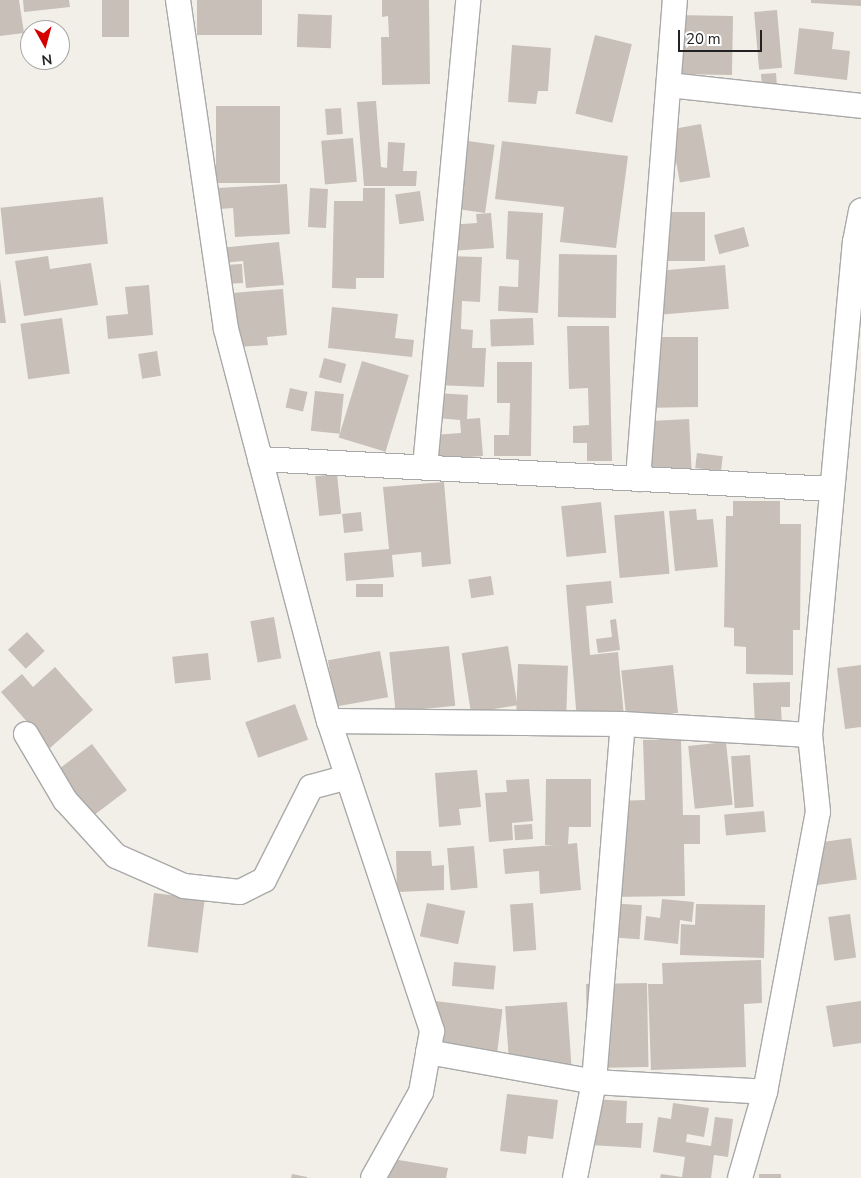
<!DOCTYPE html>
<style>
body{margin:0}
#map{position:relative;width:861px;height:1178px;overflow:hidden;background:#f2efe9;font-family:"Nunito Sans",sans-serif}
div>[style]{position:absolute}
[style*='--x']{left:calc(var(--x)*1px);top:calc(var(--y)*1px);width:calc(var(--w)*1px);rotate:calc(var(--a)*1deg)}
.building>*{inset:0;background:#c7bfb8;transform-origin:0 0}
.roads{filter:drop-shadow(1px 0 #a9a9a9) drop-shadow(-1px 0 #a9a9a9) drop-shadow(0 1px #a9a9a9) drop-shadow(0 -1px #a9a9a9)}
.street>*{height:24px;margin:-12px;padding:0 12px;transform-origin:12px;border-radius:12px;background:#fff}
span{translate:-50% -50%;white-space:nowrap;text-align:center;line-height:1.15;-webkit-text-stroke:5px #fff;paint-order:stroke}
.north{position:absolute;left:20px;top:20px;width:50px;height:50px;box-sizing:border-box;background:#fff;border:1px solid #a7a7a7;border-radius:50%;rotate:173deg;font-size:14px;font-weight:700;line-height:20px;text-align:center;color:#222}
.north::after{content:'';display:block;margin:auto;width:18px;height:22px;background:#d40000;clip-path:polygon(50% 0,100% 100%,50% 72%,0 100%)}
.scale{position:absolute;left:678px;top:30px;width:84px;height:22px;box-sizing:border-box;border:2px solid #222;border-top:0;padding-left:6px;font-size:15px;line-height:18px;white-space:nowrap;color:#222;-webkit-text-stroke:4px #fff;paint-order:stroke}
</style>
<div id="map">
<div class="building">
<div style="clip-path:polygon(0 0,19px 0,24px 33px,0 36px)"></div>
<div style="clip-path:polygon(23px 0,69px 0,70px 7px,24px 12px)"></div>
<div style="left:102px;top:0;width:27px;height:37px"></div>
<div style="left:197px;top:0;width:65px;height:35px"></div>
<div style="clip-path:polygon(382px 0,429px 0,430px 84px,382px 85px,381px 37px,389px 37px,388px 16px,382px 17px)"></div>
<div style="clip-path:polygon(811px 0,861px 0,861px 6px,811px 3px)"></div>
<div style="left:777px;top:10px;width:58px;height:23px;rotate:85deg"></div>
<div style="left:298px;top:14px;width:34px;height:33px;rotate:2deg"></div>
<div style="left:674px;top:15px;width:59px;height:59px;rotate:1deg"></div>
<div style="clip-path:polygon(799px 28px,834px 32px,832px 49px,850px 51px,847px 80px,794px 74px)"></div>
<div style="left:595px;top:35px;width:38px;height:81px;rotate:14deg"></div>
<div style="clip-path:polygon(512px 45px,551px 48px,548px 91px,538px 91px,536px 104px,508px 102px)"></div>
<div style="left:776px;top:73px;width:14px;height:15px;rotate:86deg"></div>
<div style="clip-path:polygon(376px 101px,381px 167px,387px 168px,388px 142px,405px 143px,403px 171px,417px 171px,416px 186px,364px 186px,357px 102px)"></div>
<div style="left:280px;top:106px;width:77px;height:64px;rotate:90deg"></div>
<div style="left:341px;top:108px;width:26px;height:16px;rotate:86deg"></div>
<div style="left:701px;top:124px;width:54px;height:31px;rotate:80deg"></div>
<div style="left:353px;top:138px;width:44px;height:32px;rotate:85deg"></div>
<div style="left:461px;top:140px;width:34px;height:69px;rotate:8deg"></div>
<div style="clip-path:polygon(502px 141px,628px 156px,616px 248px,560px 242px,564px 207px,495px 199px)"></div>
<div style="clip-path:polygon(287px 184px,290px 234px,235px 237px,233px 208px,219px 209px,218px 188px)"></div>
<div style="left:310px;top:188px;width:18px;height:39px;rotate:3deg"></div>
<div style="clip-path:polygon(363px 188px,385px 188px,384px 278px,356px 278px,356px 289px,332px 288px,334px 201px,363px 201px)"></div>
<div style="left:420px;top:191px;width:30px;height:25px;rotate:82deg"></div>
<div style="left:103px;top:197px;width:47px;height:103px;rotate:84deg"></div>
<div style="clip-path:polygon(508px 211px,543px 213px,538px 313px,498px 311px,499px 286px,518px 287px,519px 260px,506px 259px)"></div>
<div style="left:661px;top:212px;width:44px;height:49px"></div>
<div style="clip-path:polygon(491px 213px,494px 248px,450px 251px,448px 225px,477px 223px,476px 214px)"></div>
<div style="left:744px;top:227px;width:20px;height:31px;rotate:75deg"></div>
<div style="clip-path:polygon(279px 242px,284px 285px,246px 288px,243px 261px,222px 263px,220px 248px)"></div>
<div style="left:559px;top:254px;width:58px;height:63px;rotate:1deg"></div>
<div style="clip-path:polygon(48px 256px,50px 269px,91px 263px,98px 305px,24px 316px,15px 261px)"></div>
<div style="clip-path:polygon(445px 256px,482px 257px,480px 302px,462px 301px,461px 329px,473px 330px,472px 348px,486px 348px,484px 387px,436px 385px)"></div>
<div style="left:242px;top:264px;width:19px;height:13px;rotate:87deg"></div>
<div style="left:725px;top:265px;width:44px;height:83px;rotate:85deg"></div>
<div style="clip-path:polygon(0 279px,6px 323px,0 323px)"></div>
<div style="clip-path:polygon(149px 285px,153px 335px,108px 339px,106px 316px,128px 314px,125px 287px)"></div>
<div style="clip-path:polygon(283px 289px,287px 335px,267px 337px,268px 345px,237px 347px,232px 293px)"></div>
<div style="clip-path:polygon(332px 307px,398px 314px,395px 338px,414px 340px,412px 357px,328px 348px)"></div>
<div style="left:62px;top:318px;width:56px;height:42px;rotate:82deg"></div>
<div style="left:533px;top:318px;width:27px;height:43px;rotate:88deg"></div>
<div style="clip-path:polygon(567px 326px,609px 326px,612px 461px,587px 461px,587px 443px,573px 443px,573px 426px,589px 425px,588px 388px,569px 389px)"></div>
<div style="clip-path:polygon(653px 337px,698px 337px,698px 407px,641px 408px)"></div>
<div style="left:157px;top:351px;width:25px;height:19px;rotate:81deg"></div>
<div style="left:324px;top:358px;width:23px;height:20px;rotate:15deg"></div>
<div style="left:362px;top:361px;width:49px;height:80px;rotate:17deg"></div>
<div style="clip-path:polygon(497px 362px,532px 362px,531px 456px,494px 456px,494px 435px,509px 435px,510px 403px,497px 403px)"></div>
<div style="left:290px;top:388px;width:18px;height:20px;rotate:13deg"></div>
<div style="left:315px;top:391px;width:29px;height:40px;rotate:6deg"></div>
<div style="clip-path:polygon(438px 393px,468px 395px,467px 419px,480px 418px,483px 456px,434px 460px,433px 435px,461px 433px,460px 420px,437px 418px)"></div>
<div style="left:689px;top:419px;width:50px;height:48px;rotate:87deg"></div>
<div style="left:697px;top:453px;width:26px;height:15px;rotate:7deg"></div>
<div style="left:337px;top:474px;width:40px;height:22px;rotate:84deg"></div>
<div style="clip-path:polygon(444px 482px,451px 564px,422px 567px,421px 552px,392px 555px,394px 577px,346px 581px,344px 553px,389px 549px,383px 487px)"></div>
<div style="clip-path:polygon(733px 501px,780px 501px,780px 524px,801px 524px,800px 630px,793px 630px,793px 675px,746px 674px,746px 647px,734px 646px,734px 628px,724px 627px,726px 516px,733px 516px)"></div>
<div style="left:601px;top:502px;width:51px;height:40px;rotate:84deg"></div>
<div style="clip-path:polygon(696px 509px,697px 520px,713px 519px,718px 567px,675px 571px,669px 511px)"></div>
<div style="left:664px;top:511px;width:63px;height:50px;rotate:85deg"></div>
<div style="left:361px;top:512px;width:19px;height:19px;rotate:84deg"></div>
<div style="left:491px;top:576px;width:19px;height:23px;rotate:81deg"></div>
<div style="clip-path:polygon(611px 581px,613px 603px,586px 606px,590px 655px,618px 652px,624px 716px,577px 721px,566px 585px)"></div>
<div style="left:383px;top:584px;width:13px;height:27px;rotate:90deg"></div>
<div style="left:274px;top:617px;width:42px;height:24px;rotate:80deg"></div>
<div style="clip-path:polygon(616px 619px,620px 650px,598px 653px,596px 639px,612px 637px,610px 620px)"></div>
<div style="left:27px;top:632px;width:26px;height:26px;rotate:47deg"></div>
<div style="left:449px;top:646px;width:60px;height:60px;rotate:84deg"></div>
<div style="left:508px;top:646px;width:60px;height:47px;rotate:81deg"></div>
<div style="left:380px;top:651px;width:47px;height:53px;rotate:80deg"></div>
<div style="left:208px;top:653px;width:27px;height:36px;rotate:84deg"></div>
<div style="left:518px;top:664px;width:50px;height:48px;rotate:2deg"></div>
<div style="left:673px;top:665px;width:48px;height:52px;rotate:84deg"></div>
<div style="clip-path:polygon(861px 665px,861px 727px,845px 729px,837px 668px)"></div>
<div style="clip-path:polygon(55px 667px,93px 710px,50px 748px,1px 692px,22px 674px,33px 687px)"></div>
<div style="clip-path:polygon(790px 682px,790px 707px,781px 707px,782px 725px,755px 726px,753px 683px)"></div>
<div style="left:295px;top:704px;width:38px;height:53px;rotate:70deg"></div>
<div style="clip-path:polygon(681px 739px,683px 815px,700px 815px,700px 844px,684px 844px,685px 896px,608px 897px,615px 801px,645px 800px,643px 740px)"></div>
<div style="left:726px;top:742px;width:63px;height:38px;rotate:84deg"></div>
<div style="left:92px;top:744px;width:58px;height:46px;rotate:53deg"></div>
<div style="left:750px;top:755px;width:52px;height:19px;rotate:86deg"></div>
<div style="clip-path:polygon(477px 770px,481px 807px,459px 809px,461px 825px,439px 827px,435px 773px)"></div>
<div style="clip-path:polygon(529px 779px,533px 821px,512px 823px,513px 840px,489px 842px,485px 793px,507px 792px,506px 780px)"></div>
<div style="clip-path:polygon(546px 779px,591px 779px,591px 827px,569px 827px,568px 844px,577px 843px,581px 890px,540px 894px,539px 871px,505px 874px,503px 849px,555px 845px,545px 845px)"></div>
<div style="left:764px;top:811px;width:21px;height:40px;rotate:85deg"></div>
<div style="left:532px;top:824px;width:15px;height:18px;rotate:86deg"></div>
<div style="left:851px;top:838px;width:42px;height:41px;rotate:82deg"></div>
<div style="left:474px;top:846px;width:42px;height:27px;rotate:85deg"></div>
<div style="clip-path:polygon(396px 851px,431px 851px,432px 866px,444px 865px,444px 890px,397px 892px)"></div>
<div style="left:154px;top:893px;width:51px;height:54px;rotate:7deg"></div>
<div style="clip-path:polygon(662px 899px,694px 902px,692px 922px,680px 920px,678px 944px,644px 940px,646px 916px,660px 918px)"></div>
<div style="left:427px;top:903px;width:39px;height:34px;rotate:12deg"></div>
<div style="left:533px;top:903px;width:47px;height:23px;rotate:86deg"></div>
<div style="left:610px;top:903px;width:32px;height:34px;rotate:4deg"></div>
<div style="clip-path:polygon(696px 904px,765px 905px,764px 958px,680px 955px,681px 924px,695px 925px)"></div>
<div style="left:850px;top:914px;width:44px;height:22px;rotate:82deg"></div>
<div style="clip-path:polygon(761px 960px,762px 1003px,744px 1004px,746px 1067px,651px 1070px,648px 984px,663px 984px,662px 963px)"></div>
<div style="left:454px;top:962px;width:42px;height:24px;rotate:5deg"></div>
<div style="left:647px;top:983px;width:84px;height:61px;rotate:89deg"></div>
<div style="left:435px;top:1001px;width:68px;height:46px;rotate:7deg"></div>
<div style="clip-path:polygon(861px 1001px,861px 1043px,833px 1047px,826px 1006px)"></div>
<div style="left:567px;top:1002px;width:64px;height:62px;rotate:86deg"></div>
<div style="clip-path:polygon(507px 1094px,558px 1100px,553px 1139px,528px 1136px,526px 1154px,500px 1151px)"></div>
<div style="clip-path:polygon(592px 1099px,627px 1101px,626px 1123px,643px 1123px,641px 1148px,590px 1145px)"></div>
<div style="clip-path:polygon(673px 1103px,709px 1108px,704px 1137px,687px 1134px,686px 1142px,711px 1146px,715px 1117px,733px 1119px,728px 1157px,714px 1155px,711px 1178px,660px 1178px,661px 1174px,682px 1177px,685px 1157px,653px 1152px,658px 1117px,671px 1119px)"></div>
<div style="clip-path:polygon(386px 1158px,448px 1168px,446px 1178px,383px 1178px)"></div>
<div style="clip-path:polygon(292px 1174px,307px 1177px,307px 1178px,291px 1178px)"></div>
<div style="left:759px;top:1174px;width:22px;height:4px"></div>
</div>
<div class="roads">
<div class="street">
<div style="--x:178;--y:0;--w:332;--a:81.7"></div>
<div style="--x:226;--y:329;--w:405;--a:75.3"></div>
<div style="--x:329;--y:721;--w:327;--a:71.6"></div>
<div style="--x:432;--y:1031;--w:62;--a:100.2"></div>
<div style="--x:421;--y:1092;--w:98;--a:119.2"></div>
<div style="--x:669;--y:85;--w:193;--a:6.2"></div>
<div style="--x:260;--y:459;--w:573;--a:3"></div>
<div style="--x:425;--y:467;--w:469;--a:-84.7"></div>
<div style="--x:638;--y:479;--w:480;--a:-85.6"></div>
<div style="--x:329;--y:721;--w:294;--a:0.6"></div>
<div style="--x:623;--y:724;--w:187;--a:3.4"></div>
<div style="--x:26;--y:734;--w:77;--a:59.4"></div>
<div style="--x:65;--y:800;--w:76;--a:47.7"></div>
<div style="--x:116;--y:856;--w:74;--a:23.8"></div>
<div style="--x:184;--y:886;--w:56;--a:6.1"></div>
<div style="--x:240;--y:892;--w:27;--a:-27"></div>
<div style="--x:264;--y:880;--w:104;--a:-63.2"></div>
<div style="--x:311;--y:787;--w:38;--a:-15"></div>
<div style="--x:428;--y:1052;--w:169;--a:10.2"></div>
<div style="--x:594;--y:1082;--w:171;--a:3.3"></div>
<div style="--x:575;--y:1178;--w:98;--a:-78.8"></div>
<div style="--x:594;--y:1082;--w:359;--a:-85.4"></div>
<div style="--x:740;--y:1178;--w:90;--a:-73.8"></div>
<div style="--x:765;--y:1092;--w:285;--a:-79.3"></div>
<div style="--x:818;--y:812;--w:77;--a:-95.9"></div>
<div style="--x:810;--y:735;--w:495;--a:-84.8"></div>
<div style="--x:855;--y:242;--w:32;--a:-79"></div>
</div>
</div>
<div class="north">N</div>
<div class="scale">20 m</div>
</div>
